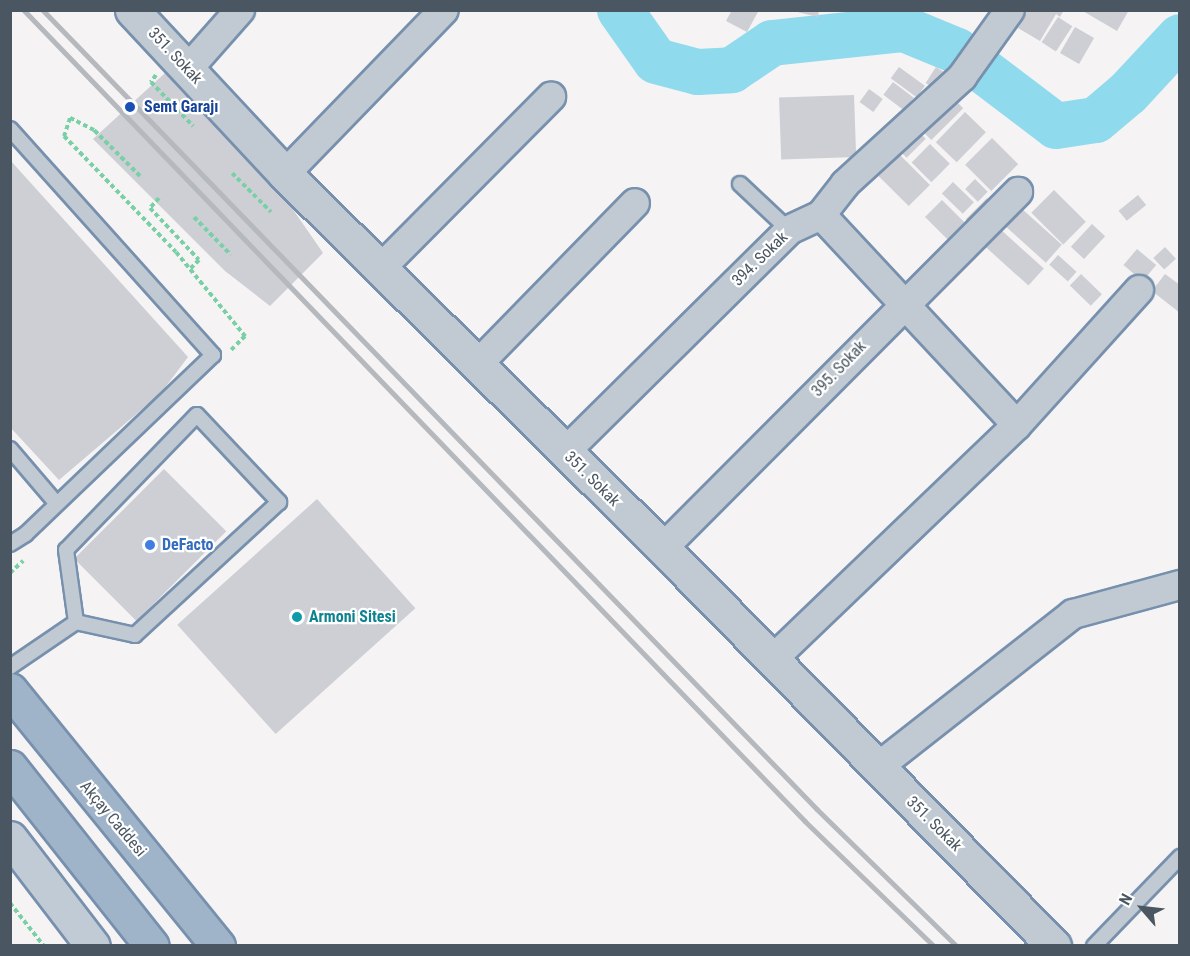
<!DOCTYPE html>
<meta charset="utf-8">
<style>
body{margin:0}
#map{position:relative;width:1190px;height:956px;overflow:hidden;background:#f5f3f3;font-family:"Roboto Condensed",sans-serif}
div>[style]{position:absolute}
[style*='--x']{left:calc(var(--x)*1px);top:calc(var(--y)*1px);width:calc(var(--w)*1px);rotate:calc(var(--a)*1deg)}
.river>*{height:46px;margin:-23px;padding:0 23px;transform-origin:23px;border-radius:23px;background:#90daee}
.building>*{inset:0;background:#cdcfd5;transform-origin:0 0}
.path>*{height:4px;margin-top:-2px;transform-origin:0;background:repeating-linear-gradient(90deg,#7ad0a6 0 4.5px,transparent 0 7.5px)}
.roads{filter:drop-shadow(2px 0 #7690ad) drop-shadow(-2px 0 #7690ad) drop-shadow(0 2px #7690ad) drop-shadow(0 -2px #7690ad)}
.service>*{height:14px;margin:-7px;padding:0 7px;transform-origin:7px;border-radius:7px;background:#c1cad2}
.minor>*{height:28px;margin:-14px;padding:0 14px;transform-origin:14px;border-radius:14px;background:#c1cad2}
.tertiary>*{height:33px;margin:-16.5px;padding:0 16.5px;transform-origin:16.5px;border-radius:16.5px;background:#c1cad2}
.secondary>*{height:33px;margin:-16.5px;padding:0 16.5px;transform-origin:16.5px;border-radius:16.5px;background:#c1cbd6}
.trunk>*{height:33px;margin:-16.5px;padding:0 16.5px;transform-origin:16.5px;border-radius:16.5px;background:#9fb4c9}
.rail>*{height:4.5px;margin:-2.25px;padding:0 2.25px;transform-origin:2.25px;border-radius:2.25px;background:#b5b8bd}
.dots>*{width:16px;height:16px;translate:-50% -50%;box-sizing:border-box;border:3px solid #fff;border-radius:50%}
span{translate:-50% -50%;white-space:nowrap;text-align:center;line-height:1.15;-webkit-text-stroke:4.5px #fff;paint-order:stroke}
.street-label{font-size:16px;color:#4a5661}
.transit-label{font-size:16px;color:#164399;font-weight:700}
.left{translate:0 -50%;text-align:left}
.shop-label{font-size:16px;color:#366cbe;font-weight:700}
.culture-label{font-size:16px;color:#0d838f;font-weight:700}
.frame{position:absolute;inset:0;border:12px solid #4a5661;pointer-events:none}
.north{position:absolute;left:1112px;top:878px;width:60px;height:60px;-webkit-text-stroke:4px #fff;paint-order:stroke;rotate:298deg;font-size:16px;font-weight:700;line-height:24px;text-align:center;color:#4a5661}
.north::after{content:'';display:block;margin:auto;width:21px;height:27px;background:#4a5661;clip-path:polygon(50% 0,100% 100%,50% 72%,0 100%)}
</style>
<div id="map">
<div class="river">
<div style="--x:620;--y:10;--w:62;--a:54.8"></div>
<div style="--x:656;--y:61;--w:43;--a:14.7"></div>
<div style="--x:698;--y:72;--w:34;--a:-3"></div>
<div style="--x:732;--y:70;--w:48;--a:-34"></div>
<div style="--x:772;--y:43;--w:133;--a:-6.1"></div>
<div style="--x:904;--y:29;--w:57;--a:22.5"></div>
<div style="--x:957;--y:51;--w:124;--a:37.1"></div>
<div style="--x:1056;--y:126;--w:40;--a:-8.5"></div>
<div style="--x:1096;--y:120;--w:42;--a:-40.2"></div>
<div style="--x:1128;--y:93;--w:76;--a:-47.1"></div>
</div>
<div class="building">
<div style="clip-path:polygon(732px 10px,759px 10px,747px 32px,726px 21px)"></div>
<div style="clip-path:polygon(789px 10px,819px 10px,818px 17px)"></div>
<div style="clip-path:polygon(1028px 10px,1064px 10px,1060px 17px,1056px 14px,1040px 41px,1018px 28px)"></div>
<div style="clip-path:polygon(1081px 10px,1129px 10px,1117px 31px)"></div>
<div style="left:1058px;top:17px;width:17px;height:30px;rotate:33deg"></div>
<div style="left:1075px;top:27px;width:22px;height:30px;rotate:30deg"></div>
<div style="left:899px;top:67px;width:32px;height:14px;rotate:36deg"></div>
<div style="left:936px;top:67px;width:17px;height:19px;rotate:33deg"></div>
<div style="clip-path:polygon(165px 73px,292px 208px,323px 253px,270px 306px,225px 271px,93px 139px)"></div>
<div style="left:893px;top:82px;width:26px;height:16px;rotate:37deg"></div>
<div style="left:869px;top:89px;width:17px;height:16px;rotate:36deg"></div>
<div style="left:949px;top:94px;width:20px;height:45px;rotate:45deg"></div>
<div style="left:854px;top:95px;width:62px;height:75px;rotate:88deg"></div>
<div style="left:965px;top:112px;width:29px;height:42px;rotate:44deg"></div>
<div style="left:913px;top:126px;width:18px;height:27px;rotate:45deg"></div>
<div style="left:992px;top:138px;width:37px;height:38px;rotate:45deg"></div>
<div style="left:930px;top:144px;width:28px;height:26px;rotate:45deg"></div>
<div style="left:891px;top:146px;width:55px;height:30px;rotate:45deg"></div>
<div style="clip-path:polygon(10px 160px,188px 357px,161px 393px,59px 480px,10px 427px)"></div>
<div style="left:975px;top:179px;width:18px;height:14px;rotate:45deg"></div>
<div style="left:953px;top:182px;width:29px;height:16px;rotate:44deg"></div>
<div style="left:1054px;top:190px;width:45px;height:32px;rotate:45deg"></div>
<div style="left:1138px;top:195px;width:13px;height:25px;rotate:51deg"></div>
<div style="left:987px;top:198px;width:13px;height:30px;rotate:45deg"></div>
<div style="left:942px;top:200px;width:44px;height:24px;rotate:45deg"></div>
<div style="left:1021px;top:208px;width:55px;height:24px;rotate:42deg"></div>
<div style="left:1092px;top:224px;width:18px;height:31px;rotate:43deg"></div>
<div style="left:1000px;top:229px;width:59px;height:23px;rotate:42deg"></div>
<div style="left:1165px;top:247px;width:16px;height:16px;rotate:47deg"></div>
<div style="left:1137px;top:249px;width:25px;height:21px;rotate:40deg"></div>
<div style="left:1058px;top:255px;width:25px;height:13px;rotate:42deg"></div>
<div style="left:1081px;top:274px;width:29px;height:16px;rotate:44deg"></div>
<div style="clip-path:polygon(1165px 274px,1180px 285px,1180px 313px,1152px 291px)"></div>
<div style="left:164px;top:469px;width:88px;height:127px;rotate:45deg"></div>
<div style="left:317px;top:499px;width:147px;height:188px;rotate:48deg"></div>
</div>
<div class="path">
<div style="--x:156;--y:75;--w:9;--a:126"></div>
<div style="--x:151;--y:82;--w:61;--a:46.3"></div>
<div style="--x:232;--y:173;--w:55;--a:45"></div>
<div style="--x:140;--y:176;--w:65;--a:-135"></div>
<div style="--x:94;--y:130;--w:27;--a:-153"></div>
<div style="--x:70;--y:118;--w:19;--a:108"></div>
<div style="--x:64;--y:136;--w:161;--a:46"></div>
<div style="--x:176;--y:252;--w:109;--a:50.6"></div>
<div style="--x:245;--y:336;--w:21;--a:135"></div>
<div style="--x:159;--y:198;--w:13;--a:132"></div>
<div style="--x:150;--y:208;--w:71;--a:46.7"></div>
<div style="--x:199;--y:260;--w:13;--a:135"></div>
<div style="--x:194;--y:217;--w:53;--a:45.8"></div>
<div style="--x:10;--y:573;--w:18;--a:-43"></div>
<div style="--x:10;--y:903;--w:55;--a:51.7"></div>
</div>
<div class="roads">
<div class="service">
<div style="--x:10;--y:129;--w:304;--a:48.1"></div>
<div style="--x:213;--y:355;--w:259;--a:136.3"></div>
<div style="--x:26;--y:534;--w:19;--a:148"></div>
<div style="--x:740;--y:184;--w:67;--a:43.2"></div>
<div style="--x:197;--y:415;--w:120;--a:46.7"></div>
<div style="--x:279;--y:502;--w:196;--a:137.3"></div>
<div style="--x:135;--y:635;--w:60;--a:-167.6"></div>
<div style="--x:76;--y:622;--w:73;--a:-97.9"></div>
<div style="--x:66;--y:550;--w:188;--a:-45.9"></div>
<div style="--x:10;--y:449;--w:72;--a:49.5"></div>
<div style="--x:10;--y:667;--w:80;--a:-34.3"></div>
<div style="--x:1094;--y:946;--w:124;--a:-46"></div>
</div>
<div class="minor">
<div style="--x:187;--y:70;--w:80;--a:-48.5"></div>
<div style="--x:285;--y:174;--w:228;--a:-45.9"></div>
<div style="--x:380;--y:269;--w:243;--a:-45.2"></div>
<div style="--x:477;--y:365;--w:226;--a:-45.7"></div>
<div style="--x:1017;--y:425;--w:182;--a:-47.9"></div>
<div style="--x:565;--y:452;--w:315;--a:-44.7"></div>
<div style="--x:789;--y:230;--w:35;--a:-25"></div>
<div style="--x:821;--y:215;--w:39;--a:-52"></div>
<div style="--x:845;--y:184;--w:159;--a:-42.4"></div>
<div style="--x:962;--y:77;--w:82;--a:-54.4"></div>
<div style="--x:663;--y:548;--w:503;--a:-45.08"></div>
<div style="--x:772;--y:660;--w:339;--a:-43.8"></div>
<div style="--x:1017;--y:425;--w:287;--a:-133"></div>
<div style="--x:878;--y:767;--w:248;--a:-38.1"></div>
<div style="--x:1073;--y:614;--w:111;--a:-15.2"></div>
</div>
<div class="tertiary">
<div style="--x:132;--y:10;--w:224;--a:47"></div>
<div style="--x:285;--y:174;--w:515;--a:44.69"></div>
<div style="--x:651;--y:536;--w:575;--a:45.49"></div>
</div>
<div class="secondary">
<div style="--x:10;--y:838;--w:136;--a:52.5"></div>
</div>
<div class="trunk">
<div style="--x:10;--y:690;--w:330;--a:50.9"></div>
<div style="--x:10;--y:767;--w:228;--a:51.6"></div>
</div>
</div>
<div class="rail">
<div style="--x:24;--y:10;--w:1126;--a:46.08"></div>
<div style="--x:805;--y:821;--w:180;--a:44.1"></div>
<div style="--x:43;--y:10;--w:1112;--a:45.91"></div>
<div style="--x:817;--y:809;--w:196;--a:44.4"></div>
</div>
<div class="dots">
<div style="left:130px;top:107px;background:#1a4fb4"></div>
<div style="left:150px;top:545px;background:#3f7fe0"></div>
<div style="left:297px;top:617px;background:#0f9aa8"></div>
</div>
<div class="street-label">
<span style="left:175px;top:56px;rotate:47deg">351. Sokak</span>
<span style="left:760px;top:259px;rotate:-44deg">394. Sokak</span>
<span style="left:839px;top:369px;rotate:-46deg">395. Sokak</span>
<span style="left:592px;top:479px;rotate:45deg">351. Sokak</span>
<span style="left:113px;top:819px;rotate:50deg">Akçay Caddesi</span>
<span style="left:934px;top:824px;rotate:45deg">351. Sokak</span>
</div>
<div class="transit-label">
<span class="left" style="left:144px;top:107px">Semt Garajı</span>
</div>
<div class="shop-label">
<span class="left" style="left:162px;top:545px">DeFacto</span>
</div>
<div class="culture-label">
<span class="left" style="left:309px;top:617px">Armoni Sitesi</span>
</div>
<div class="frame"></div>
<div class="north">N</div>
</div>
